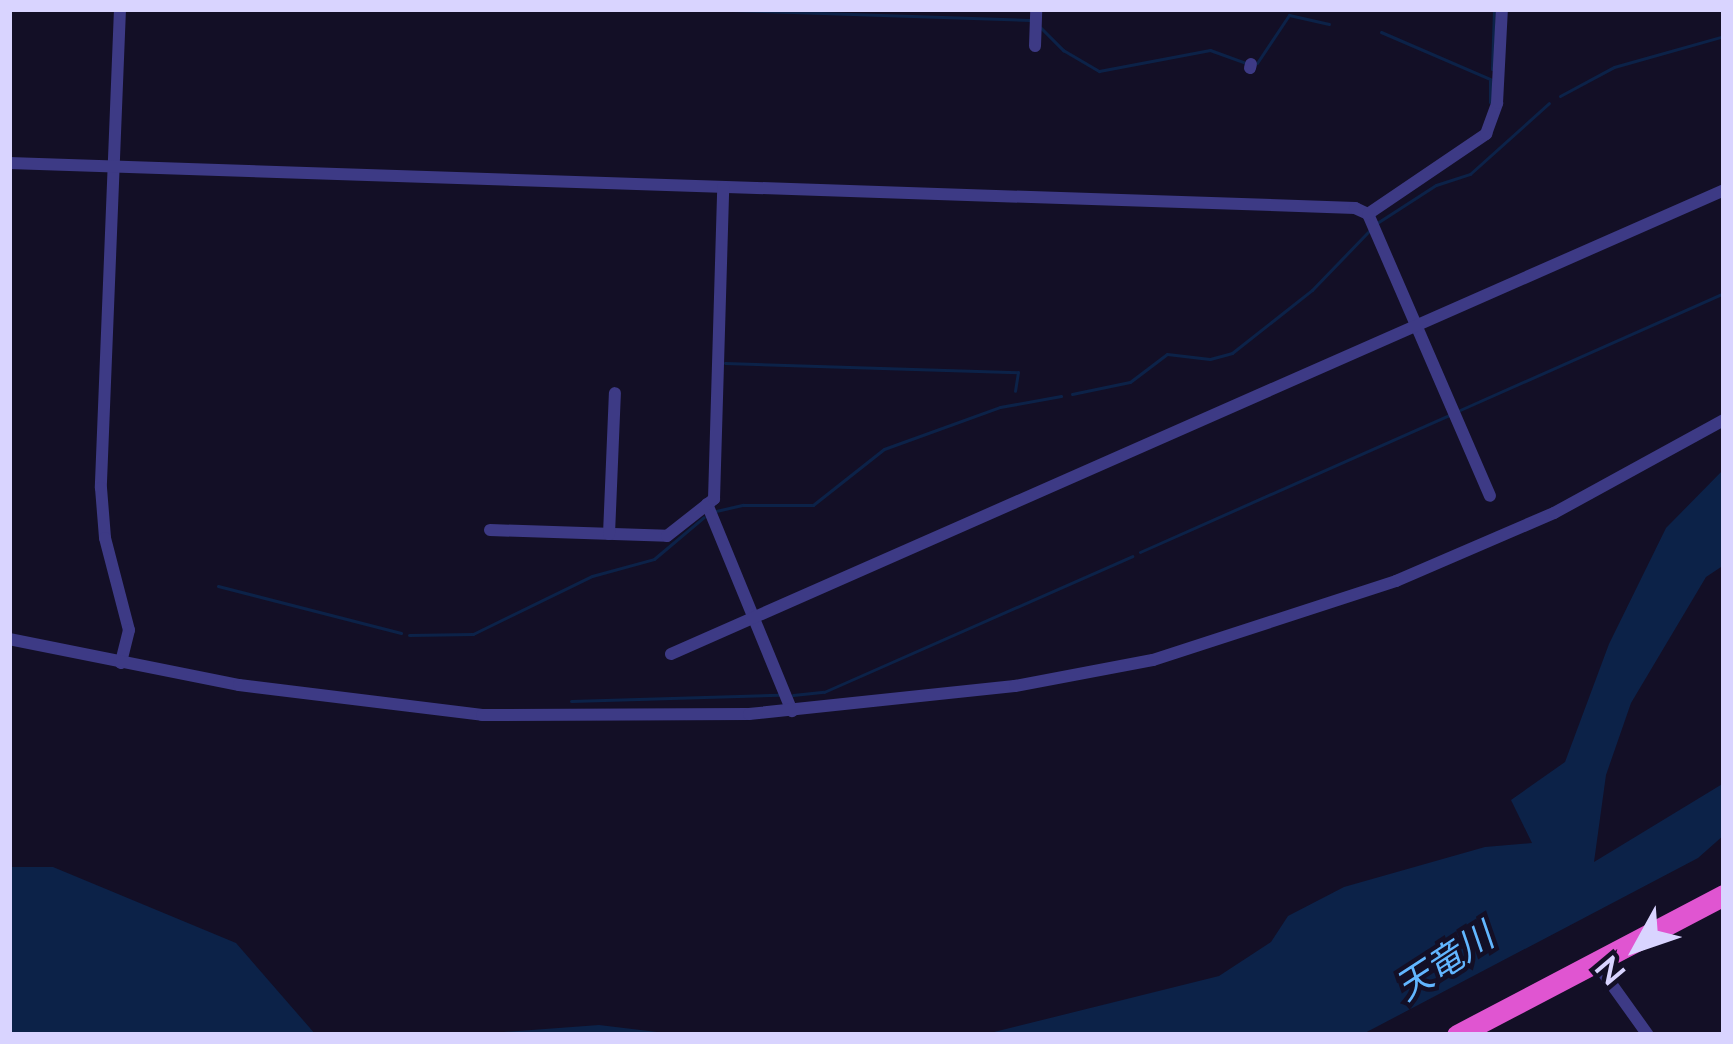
<!DOCTYPE html>
<meta charset="utf-8">
<style>
body{margin:0}
#map{position:relative;width:1733px;height:1044px;overflow:hidden;background:#130f26;font-family:Lato,"Noto Sans JP",sans-serif}
div>[style]{position:absolute}
[style*='--x']{left:calc(var(--x)*1px);top:calc(var(--y)*1px);width:calc(var(--w)*1px);rotate:calc(var(--a)*1deg)}
.water>*{inset:0;background:#0c2248}
.stream>*{height:3px;margin:-1.5px;padding:0 1.5px;transform-origin:1.5px;border-radius:1.5px;background:#0c2248}
.minor>*{height:12px;margin:-6px;padding:0 6px;transform-origin:6px;border-radius:6px;background:#3d3a85}
.trunk>*{height:21px;margin:-10.5px;padding:0 10.5px;transform-origin:10.5px;border-radius:10.5px;background:#e055d1}
span{translate:-50% -50%;white-space:nowrap;text-align:center;line-height:1.15;-webkit-text-stroke:9px #130f26;paint-order:stroke}
.water-label{font-size:36px;color:#62b6ff;font-style:italic}
.frame{position:absolute;inset:0;border:12px solid #d9d4ff;pointer-events:none}
.north{position:absolute;left:1577px;top:888px;width:120px;height:120px;-webkit-text-stroke:9px #130f26;paint-order:stroke;rotate:230deg;font-size:33px;font-weight:700;line-height:48px;text-align:center;color:#d9d4ff}
.north::after{content:'';display:block;margin:auto;width:42px;height:54px;background:#d9d4ff;clip-path:polygon(50% 0,100% 100%,50% 72%,0 100%)}
</style>
<div id="map">
<div class="water">
<div style="clip-path:polygon(1724px 469px,1724px 565px,1706px 577px,1631px 703px,1606px 775px,1594px 862px,1724px 783px,1724px 835px,1698px 858px,1361px 1035px,982px 1035px,1219px 976px,1271px 942px,1288px 916px,1344px 887px,1485px 847px,1532px 843px,1511px 800px,1565px 762px,1609px 644px,1666px 528px)"></div>
<div style="clip-path:polygon(9px 867px,53px 867px,236px 943px,316px 1035px,9px 1035px)"></div>
<div style="clip-path:polygon(599px 1025px,682px 1035px,496px 1035px,503px 1032px)"></div>
</div>
<div class="stream">
<div style="--x:704;--y:9;--w:19;--a:3"></div>
<div style="--x:732;--y:10;--w:298;--a:1.9"></div>
<div style="--x:1040;--y:27;--w:33;--a:45"></div>
<div style="--x:1063;--y:50;--w:42;--a:30.3"></div>
<div style="--x:1099;--y:71;--w:113;--a:-10.7"></div>
<div style="--x:1210;--y:50;--w:37;--a:20"></div>
<div style="--x:1381;--y:32;--w:119;--a:23.3"></div>
<div style="--x:1257;--y:63;--w:58;--a:-56.3"></div>
<div style="--x:1289;--y:15;--w:41;--a:12.7"></div>
<div style="--x:1492;--y:69;--w:60;--a:-88.1"></div>
<div style="--x:1560;--y:96;--w:61;--a:-28.2"></div>
<div style="--x:1614;--y:67;--w:114;--a:-15.7"></div>
<div style="--x:1490;--y:102;--w:22;--a:-90"></div>
<div style="--x:1377;--y:223;--w:70;--a:-32.8"></div>
<div style="--x:1436;--y:185;--w:36;--a:-18"></div>
<div style="--x:1470;--y:174;--w:106;--a:-41.9"></div>
<div style="--x:725;--y:363;--w:293;--a:1.8"></div>
<div style="--x:1018;--y:372;--w:19;--a:99"></div>
<div style="--x:1072;--y:394;--w:59;--a:-11.7"></div>
<div style="--x:1130;--y:382;--w:46;--a:-37.1"></div>
<div style="--x:1167;--y:354;--w:43;--a:6.6"></div>
<div style="--x:1210;--y:359;--w:23;--a:-15"></div>
<div style="--x:1232;--y:353;--w:102;--a:-38.2"></div>
<div style="--x:1312;--y:290;--w:83;--a:-46"></div>
<div style="--x:1460;--y:410;--w:289;--a:-23.9"></div>
<div style="--x:716;--y:511;--w:28;--a:-13"></div>
<div style="--x:743;--y:505;--w:70;--a:0"></div>
<div style="--x:813;--y:505;--w:90;--a:-38.3"></div>
<div style="--x:884;--y:449;--w:123;--a:-19.9"></div>
<div style="--x:1000;--y:407;--w:62;--a:-10.2"></div>
<div style="--x:1140;--y:552;--w:338;--a:-23.9"></div>
<div style="--x:218;--y:586;--w:189;--a:14.4"></div>
<div style="--x:409;--y:635;--w:64;--a:-0.9"></div>
<div style="--x:473;--y:634;--w:132;--a:-26"></div>
<div style="--x:592;--y:576;--w:64;--a:-15.3"></div>
<div style="--x:654;--y:559;--w:65;--a:-40"></div>
<div style="--x:793;--y:695;--w:31;--a:-6"></div>
<div style="--x:824;--y:692;--w:337;--a:-23.8"></div>
<div style="--x:571;--y:701;--w:208;--a:-1.7"></div>
</div>
<div class="minor">
<div style="--x:120;--y:9;--w:479;--a:92.3"></div>
<div style="--x:101;--y:488;--w:50;--a:85.4"></div>
<div style="--x:105;--y:538;--w:95;--a:75.4"></div>
<div style="--x:129;--y:630;--w:34;--a:104"></div>
<div style="--x:1035;--y:46;--w:37;--a:-88"></div>
<div style="--x:1250;--y:68;--w:4;--a:-76"></div>
<div style="--x:9;--y:163;--w:1347;--a:1.91"></div>
<div style="--x:1355;--y:208;--w:14;--a:25"></div>
<div style="--x:1368;--y:214;--w:307;--a:66.6"></div>
<div style="--x:1368;--y:214;--w:143;--a:-34.1"></div>
<div style="--x:1486;--y:134;--w:33;--a:-70"></div>
<div style="--x:1497;--y:103;--w:94;--a:-87"></div>
<div style="--x:707;--y:504;--w:224;--a:67.7"></div>
<div style="--x:490;--y:530;--w:177;--a:1.9"></div>
<div style="--x:667;--y:536;--w:60;--a:-38.2"></div>
<div style="--x:714;--y:499;--w:312;--a:-88.3"></div>
<div style="--x:609;--y:534;--w:141;--a:-87.6"></div>
<div style="--x:9;--y:639;--w:235;--a:11.3"></div>
<div style="--x:239;--y:685;--w:245;--a:7"></div>
<div style="--x:482;--y:715;--w:267;--a:-0.2"></div>
<div style="--x:749;--y:714;--w:267;--a:-6"></div>
<div style="--x:1015;--y:686;--w:140;--a:-10.7"></div>
<div style="--x:1153;--y:660;--w:256;--a:-18"></div>
<div style="--x:1396;--y:581;--w:172;--a:-23.3"></div>
<div style="--x:1554;--y:513;--w:194;--a:-28.7"></div>
<div style="--x:671;--y:654;--w:1151;--a:-23.78"></div>
<div style="--x:1597;--y:964;--w:87;--a:54.3"></div>
</div>
<div class="trunk">
<div style="--x:1457;--y:1035;--w:301;--a:-27.7"></div>
</div>
<div class="water-label">
<span style="left:1444px;top:961px;rotate:-33deg">天竜川</span>
</div>
<div class="frame"></div>
<div class="north">N</div>
</div>
